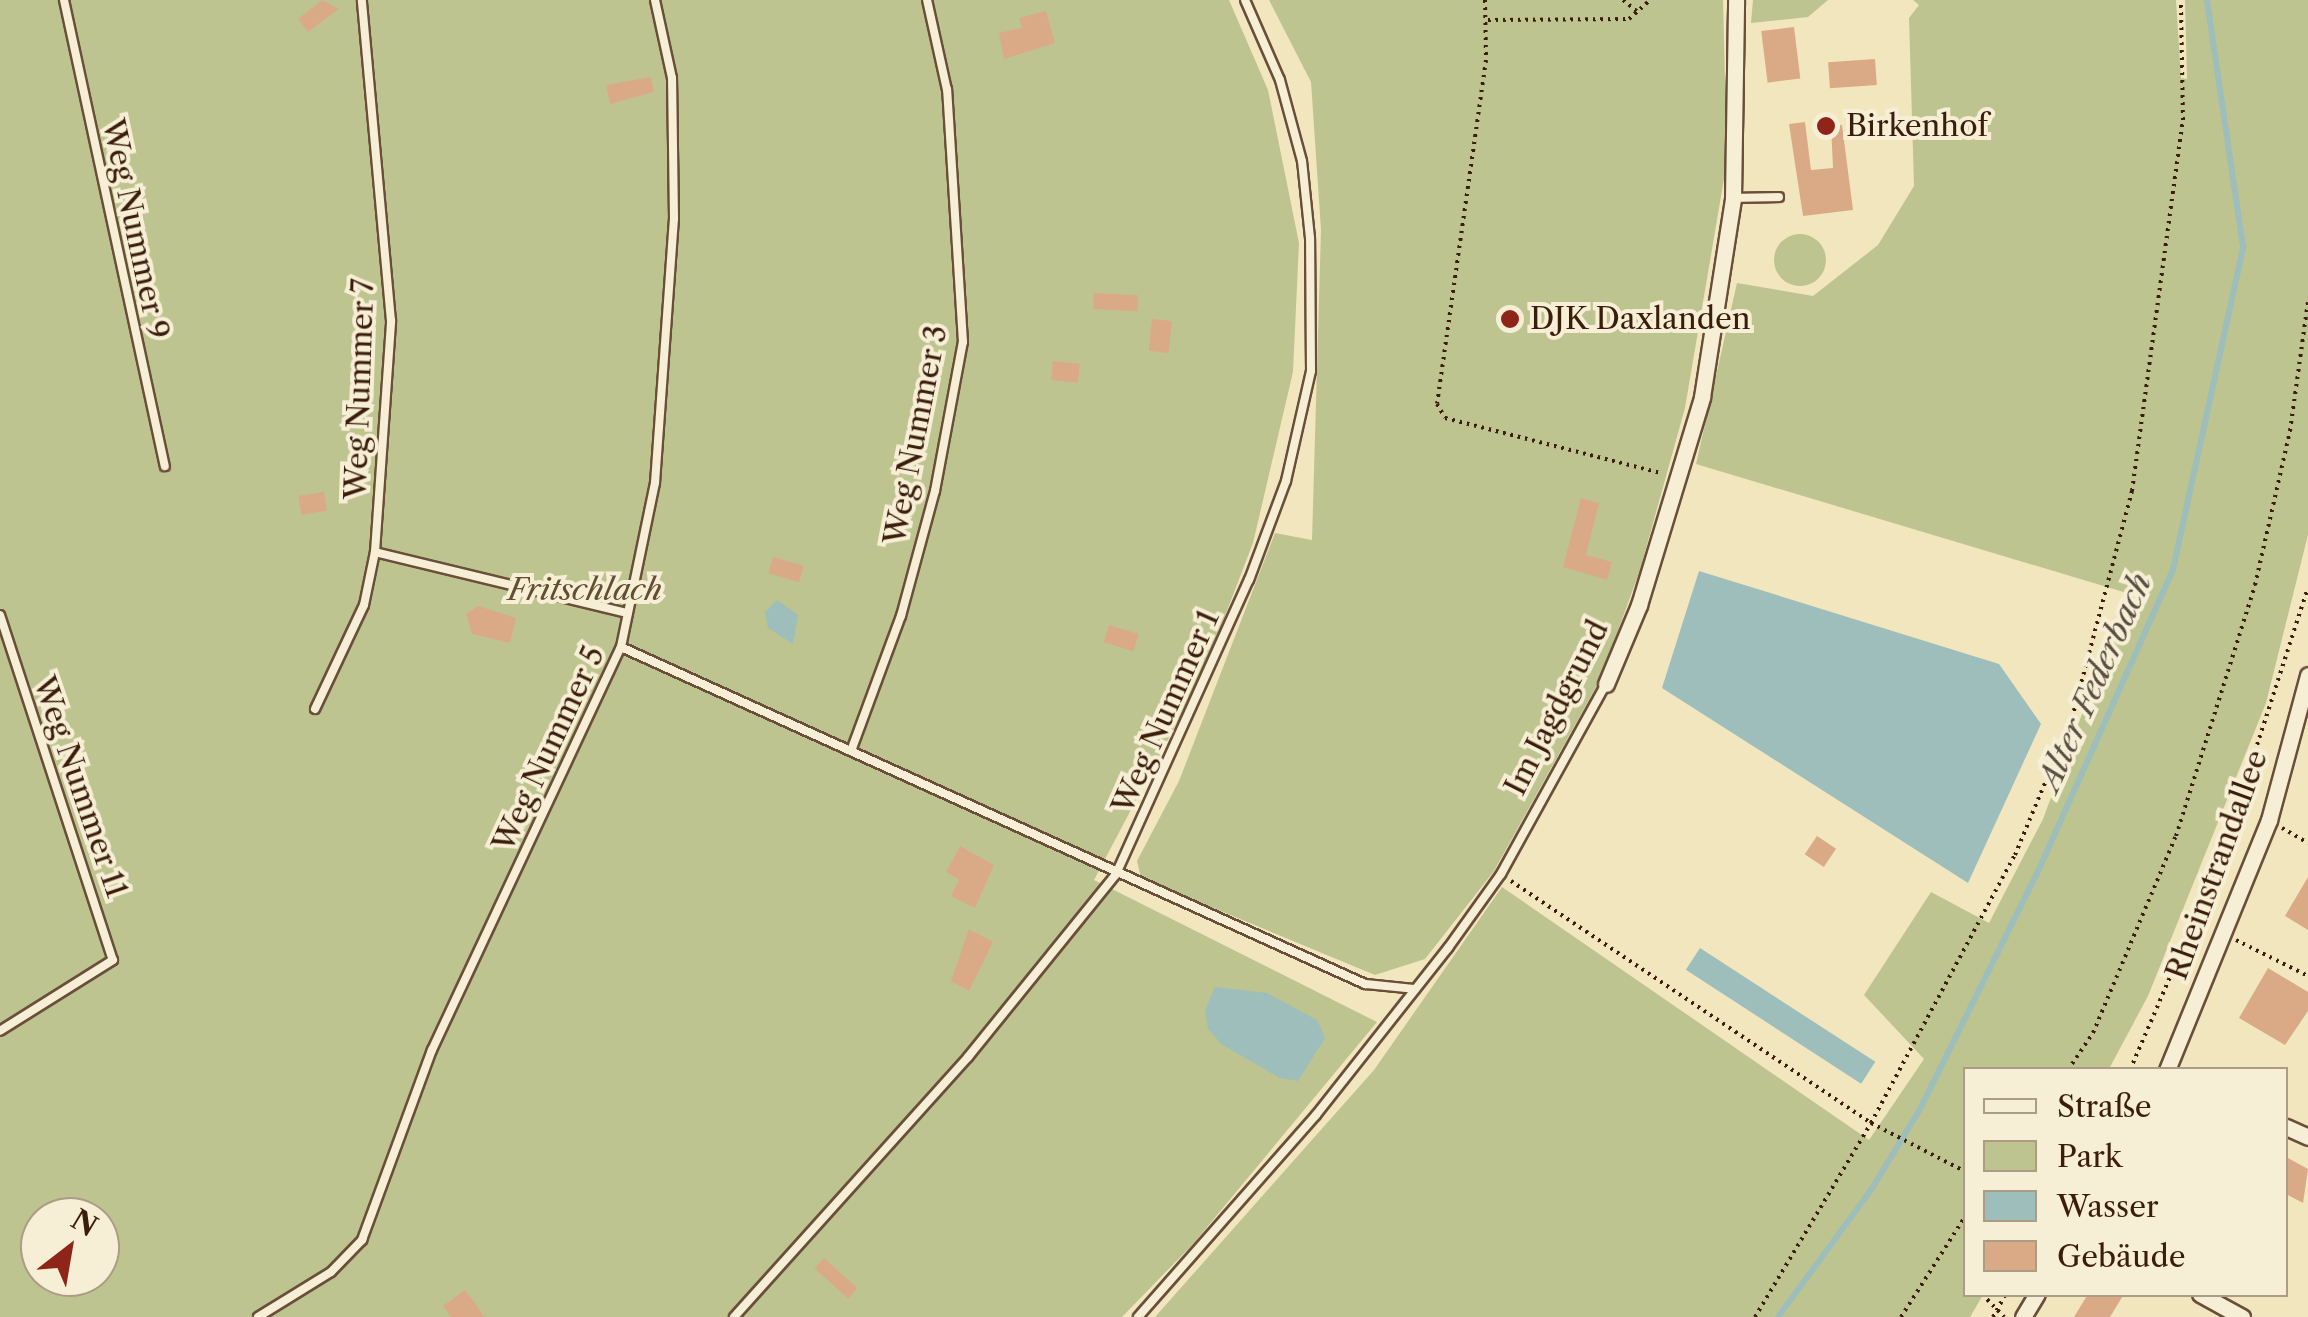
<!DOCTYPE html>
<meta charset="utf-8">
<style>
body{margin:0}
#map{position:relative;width:2308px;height:1317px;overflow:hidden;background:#f2e6bf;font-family:"Libre Caslon Text",serif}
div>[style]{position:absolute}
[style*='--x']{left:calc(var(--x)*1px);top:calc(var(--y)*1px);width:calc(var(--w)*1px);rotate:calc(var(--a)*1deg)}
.green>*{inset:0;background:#bec48f}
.round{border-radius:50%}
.water>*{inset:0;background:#9dbeba;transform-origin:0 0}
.stream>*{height:6px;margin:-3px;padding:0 3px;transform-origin:3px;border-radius:3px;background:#9dbeba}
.building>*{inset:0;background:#daaa87;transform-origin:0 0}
.path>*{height:4px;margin-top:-2px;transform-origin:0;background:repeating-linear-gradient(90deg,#3b1d0c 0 2.5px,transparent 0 7.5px)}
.roads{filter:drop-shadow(2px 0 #694f39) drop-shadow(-2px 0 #694f39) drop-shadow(0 2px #694f39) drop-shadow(0 -2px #694f39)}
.lane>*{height:8px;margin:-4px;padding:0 4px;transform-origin:4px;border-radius:4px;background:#f7efd5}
.street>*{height:15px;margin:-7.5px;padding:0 7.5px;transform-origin:7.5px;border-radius:7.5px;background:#f7efd5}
.dots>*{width:28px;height:28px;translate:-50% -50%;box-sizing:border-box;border:5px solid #f7efd5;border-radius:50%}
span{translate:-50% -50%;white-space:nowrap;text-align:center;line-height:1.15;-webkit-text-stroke:8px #f7efd5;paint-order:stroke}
.poi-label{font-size:30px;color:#3b1d0c}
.left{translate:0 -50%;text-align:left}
.street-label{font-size:30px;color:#3b1d0c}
.park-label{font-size:30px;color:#624f33;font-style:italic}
.water-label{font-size:32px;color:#584d40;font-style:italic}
.legend{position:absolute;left:1963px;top:1067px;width:325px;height:230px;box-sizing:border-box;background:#f7efd5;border:2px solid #ac9b85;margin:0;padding:12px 18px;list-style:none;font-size:30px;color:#3b1d0c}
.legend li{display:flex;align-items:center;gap:20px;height:50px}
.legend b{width:50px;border:2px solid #ac9b85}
.north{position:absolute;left:20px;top:1197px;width:100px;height:100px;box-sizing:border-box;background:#f7efd5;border:2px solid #ac9b85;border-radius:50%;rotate:31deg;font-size:28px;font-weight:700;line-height:40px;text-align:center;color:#3b1d0c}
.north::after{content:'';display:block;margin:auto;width:35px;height:45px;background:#8f2418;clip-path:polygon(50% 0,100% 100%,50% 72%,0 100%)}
</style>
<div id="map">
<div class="green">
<div style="clip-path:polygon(evenodd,0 0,1229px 0,1268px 90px,1299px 243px,1293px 372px,1253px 543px,1203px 673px,1094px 880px,1377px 1022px,1193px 1244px,1122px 1317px,0 1317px,0 0,40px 1217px,100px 1217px,100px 1277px,40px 1277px,40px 1217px)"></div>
<div style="clip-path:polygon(1269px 0,1723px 0,1727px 161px,1685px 408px,1640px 570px,1600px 680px,1494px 871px,1425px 959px,1375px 975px,1141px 878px,1137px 861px,1179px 781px,1275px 533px,1312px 540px,1321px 230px,1311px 82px)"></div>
<div style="clip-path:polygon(1753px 0,1828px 0,1808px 17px,1751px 23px)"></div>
<div style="clip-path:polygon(1913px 0,2176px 0,2181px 78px,2187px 79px,2185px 0,2308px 0,2308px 535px,2266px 703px,2148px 996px,2109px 1069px,1966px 1070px,1966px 1294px,1983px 1295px,1970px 1317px,1155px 1317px,1374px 1070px,1502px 887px,1869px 1140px,1924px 1059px,1864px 995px,1931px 892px,1989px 923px,2043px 819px,2127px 593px,1696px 464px,1737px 283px,1813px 296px,1878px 245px,1914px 186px,1909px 18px,1919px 5px)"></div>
<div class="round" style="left:1774px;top:234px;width:52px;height:52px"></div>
</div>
<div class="water">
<div style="clip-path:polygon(1699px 571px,1999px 664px,2041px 724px,1968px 883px,1662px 688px)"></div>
<div style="clip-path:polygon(777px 600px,798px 615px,793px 644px,768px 628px,765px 612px)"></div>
<div style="left:1700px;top:948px;width:209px;height:26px;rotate:33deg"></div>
<div style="clip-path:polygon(1215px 987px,1267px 993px,1317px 1020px,1325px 1038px,1298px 1081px,1280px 1078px,1221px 1044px,1208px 1029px,1205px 1010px)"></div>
</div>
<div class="stream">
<div style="--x:1778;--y:1317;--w:157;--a:-53.8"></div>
<div style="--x:1871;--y:1190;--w:95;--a:-58.8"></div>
<div style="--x:1920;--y:1109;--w:270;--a:-63.6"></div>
<div style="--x:2040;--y:867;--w:326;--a:-65.9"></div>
<div style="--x:2173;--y:569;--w:330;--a:-77.7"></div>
<div style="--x:2243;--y:247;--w:250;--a:-98.3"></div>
</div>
<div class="building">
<div style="clip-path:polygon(322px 0,339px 9px,308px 32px,298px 19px)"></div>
<div style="clip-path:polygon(1046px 11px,1055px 43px,1004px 59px,999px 33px,1022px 28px,1019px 18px)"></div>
<div style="left:1794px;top:27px;width:52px;height:33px;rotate:83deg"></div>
<div style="left:1875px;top:59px;width:26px;height:47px;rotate:86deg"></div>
<div style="clip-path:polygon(651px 77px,654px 92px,610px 104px,606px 85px)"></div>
<div style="clip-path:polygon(1805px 122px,1811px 170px,1833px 168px,1831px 126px,1842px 125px,1853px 210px,1803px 216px,1789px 124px)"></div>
<div style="left:1094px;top:293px;width:44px;height:16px;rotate:3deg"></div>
<div style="left:1152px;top:319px;width:20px;height:32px;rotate:6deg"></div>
<div style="left:1053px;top:361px;width:27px;height:19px;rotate:6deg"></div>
<div style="left:324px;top:492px;width:19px;height:26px;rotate:81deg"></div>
<div style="clip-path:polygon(1581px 498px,1599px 503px,1586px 555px,1612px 562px,1607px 580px,1563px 567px)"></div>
<div style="left:773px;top:557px;width:32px;height:17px;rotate:16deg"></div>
<div style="clip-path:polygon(478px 606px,516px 618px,510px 643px,472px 634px,466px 614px)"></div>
<div style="left:1109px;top:625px;width:31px;height:18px;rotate:17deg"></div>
<div style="left:1817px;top:836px;width:23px;height:22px;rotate:34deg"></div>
<div style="clip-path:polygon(960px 846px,994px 865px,975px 908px,951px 896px,959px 879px,946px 872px)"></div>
<div style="clip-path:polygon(2308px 877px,2308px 930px,2285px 916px)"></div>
<div style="clip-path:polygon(969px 929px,993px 942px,969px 991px,951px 981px)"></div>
<div style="clip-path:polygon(2268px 968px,2308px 992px,2308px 1011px,2285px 1045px,2239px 1018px)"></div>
<div style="clip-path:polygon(2286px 1157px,2308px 1169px,2303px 1203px,2286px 1194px)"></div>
<div style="left:824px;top:1258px;width:45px;height:14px;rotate:42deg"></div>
<div style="clip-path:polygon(465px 1290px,485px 1317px,451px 1317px,443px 1306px)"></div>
<div style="clip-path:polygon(2088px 1294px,2124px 1294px,2110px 1317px,2074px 1317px)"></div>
</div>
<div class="path">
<div style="--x:1485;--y:0;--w:60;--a:89"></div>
<div style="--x:1486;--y:60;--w:347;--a:98.1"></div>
<div style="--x:1437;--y:404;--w:16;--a:60"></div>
<div style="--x:1445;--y:418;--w:222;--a:14.3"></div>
<div style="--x:1623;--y:0;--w:21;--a:39"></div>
<div style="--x:1488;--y:20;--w:141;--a:-0.4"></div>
<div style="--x:1629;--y:19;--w:28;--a:-42"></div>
<div style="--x:2282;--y:828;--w:30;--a:30"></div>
<div style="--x:1511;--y:881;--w:434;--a:33.9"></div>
<div style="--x:1871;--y:1123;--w:107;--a:27.3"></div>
<div style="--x:2236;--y:940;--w:80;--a:26.6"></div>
<div style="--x:2068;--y:1070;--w:45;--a:-56"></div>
<div style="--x:2093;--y:1033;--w:214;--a:-67.2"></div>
<div style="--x:2176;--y:836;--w:263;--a:-72.5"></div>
<div style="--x:2255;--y:585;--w:158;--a:-77.2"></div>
<div style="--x:2290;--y:431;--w:130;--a:-82.1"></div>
<div style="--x:2130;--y:1070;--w:222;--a:-66.7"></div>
<div style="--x:2218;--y:866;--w:292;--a:-72.1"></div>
<div style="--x:1982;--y:1294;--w:32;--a:46"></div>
<div style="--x:1755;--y:1317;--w:226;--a:-59.1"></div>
<div style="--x:1871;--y:1123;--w:304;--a:-61.8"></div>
<div style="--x:2015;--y:855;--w:148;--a:-67.4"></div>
<div style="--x:2072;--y:718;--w:235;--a:-75.2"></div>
<div style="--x:2132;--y:491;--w:374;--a:-82.2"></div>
<div style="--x:2183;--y:120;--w:120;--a:-91"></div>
<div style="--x:1901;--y:1317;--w:121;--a:-57.5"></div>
<div style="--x:1993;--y:1317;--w:26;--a:-61"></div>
</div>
<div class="roads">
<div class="lane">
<div style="--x:64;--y:0;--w:477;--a:77.8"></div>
<div style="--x:1733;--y:198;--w:46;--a:-1.2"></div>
<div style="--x:375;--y:552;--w:260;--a:13.6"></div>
<div style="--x:0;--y:615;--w:363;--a:71.9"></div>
<div style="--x:113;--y:960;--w:133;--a:147.9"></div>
<div style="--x:621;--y:647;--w:817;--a:24.37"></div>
<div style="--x:1365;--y:984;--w:50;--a:5.7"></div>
<div style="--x:315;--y:709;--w:115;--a:-64.8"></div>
<div style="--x:364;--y:605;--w:54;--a:-78.3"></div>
<div style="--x:375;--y:552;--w:232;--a:-86"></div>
<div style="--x:391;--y:321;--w:322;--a:-95.2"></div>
<div style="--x:851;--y:751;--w:144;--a:-69.7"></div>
<div style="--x:901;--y:616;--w:130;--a:-74.8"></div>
<div style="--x:935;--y:491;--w:152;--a:-79.4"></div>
<div style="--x:963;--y:342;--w:253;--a:-93.6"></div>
<div style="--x:947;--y:90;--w:92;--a:-102.5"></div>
<div style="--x:258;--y:1317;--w:86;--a:-31.7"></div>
<div style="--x:331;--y:1272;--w:45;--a:-45.9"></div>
<div style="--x:362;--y:1240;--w:202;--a:-69.8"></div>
<div style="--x:432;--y:1050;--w:445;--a:-64.9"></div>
<div style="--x:621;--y:647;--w:167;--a:-78.3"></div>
<div style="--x:655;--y:483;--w:265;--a:-85.9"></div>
<div style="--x:674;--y:219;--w:141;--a:-90.8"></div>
<div style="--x:672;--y:78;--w:80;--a:-102.3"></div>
<div style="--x:734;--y:1317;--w:350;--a:-48"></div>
<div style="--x:968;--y:1057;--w:235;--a:-51"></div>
<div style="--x:1116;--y:874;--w:323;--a:-65.7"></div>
<div style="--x:1249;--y:580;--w:106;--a:-69.5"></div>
<div style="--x:1286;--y:481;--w:113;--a:-77.2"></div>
<div style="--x:1311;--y:371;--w:133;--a:-90.4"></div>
<div style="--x:1310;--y:238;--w:77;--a:-95.9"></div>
<div style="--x:1302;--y:161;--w:84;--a:-105.2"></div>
<div style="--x:1280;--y:80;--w:87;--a:-113.6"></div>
<div style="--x:1138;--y:1317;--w:269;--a:-48.6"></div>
<div style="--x:1316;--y:1115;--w:213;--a:-51.7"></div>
<div style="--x:1448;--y:948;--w:91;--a:-54.4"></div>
<div style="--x:1501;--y:874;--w:217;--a:-61.1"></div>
</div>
<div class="street">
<div style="--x:1606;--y:684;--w:86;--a:-67.3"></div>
<div style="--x:1639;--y:605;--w:217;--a:-73.1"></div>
<div style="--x:1702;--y:397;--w:201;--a:-81.1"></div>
<div style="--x:1733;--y:198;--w:198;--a:-89.1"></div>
<div style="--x:2167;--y:1070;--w:270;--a:-67.8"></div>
<div style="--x:2269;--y:820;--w:150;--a:-74.9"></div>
<div style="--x:2286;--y:1127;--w:24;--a:24"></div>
<div style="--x:2200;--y:1294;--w:48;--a:28.7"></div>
<div style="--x:2023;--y:1317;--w:27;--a:-59"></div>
</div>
</div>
<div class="dots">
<div style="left:1826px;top:126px;background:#8f2418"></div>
<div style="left:1510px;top:319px;background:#8f2418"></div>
</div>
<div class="poi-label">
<span class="left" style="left:1846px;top:126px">Birkenhof</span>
<span class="left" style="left:1530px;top:319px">DJK Daxlanden</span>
</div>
<div class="street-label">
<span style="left:135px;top:229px;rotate:78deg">Weg Nummer 9</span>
<span style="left:360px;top:389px;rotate:-88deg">Weg Nummer 7</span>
<span style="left:916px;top:435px;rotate:-79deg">Weg Nummer 3</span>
<span style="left:1557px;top:708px;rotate:-63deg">Im Jagdgrund</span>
<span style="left:1166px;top:712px;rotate:-66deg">Weg Nummer 1</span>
<span style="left:549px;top:749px;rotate:-65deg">Weg Nummer 5</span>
<span style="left:80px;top:787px;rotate:71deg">Weg Nummer 11</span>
<span style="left:2217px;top:865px;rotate:-70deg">Rheinstrandallee</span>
</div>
<div class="park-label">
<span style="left:585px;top:590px">Fritschlach</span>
</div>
<div class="water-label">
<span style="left:2095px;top:682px;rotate:-66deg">Alter Federbach</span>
</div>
<ul class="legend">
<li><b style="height:12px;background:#f7efd5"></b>Straße</li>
<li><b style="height:28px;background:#bec48f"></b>Park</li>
<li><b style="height:28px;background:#9dbeba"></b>Wasser</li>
<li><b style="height:28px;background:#daaa87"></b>Gebäude</li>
</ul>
<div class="north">N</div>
</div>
